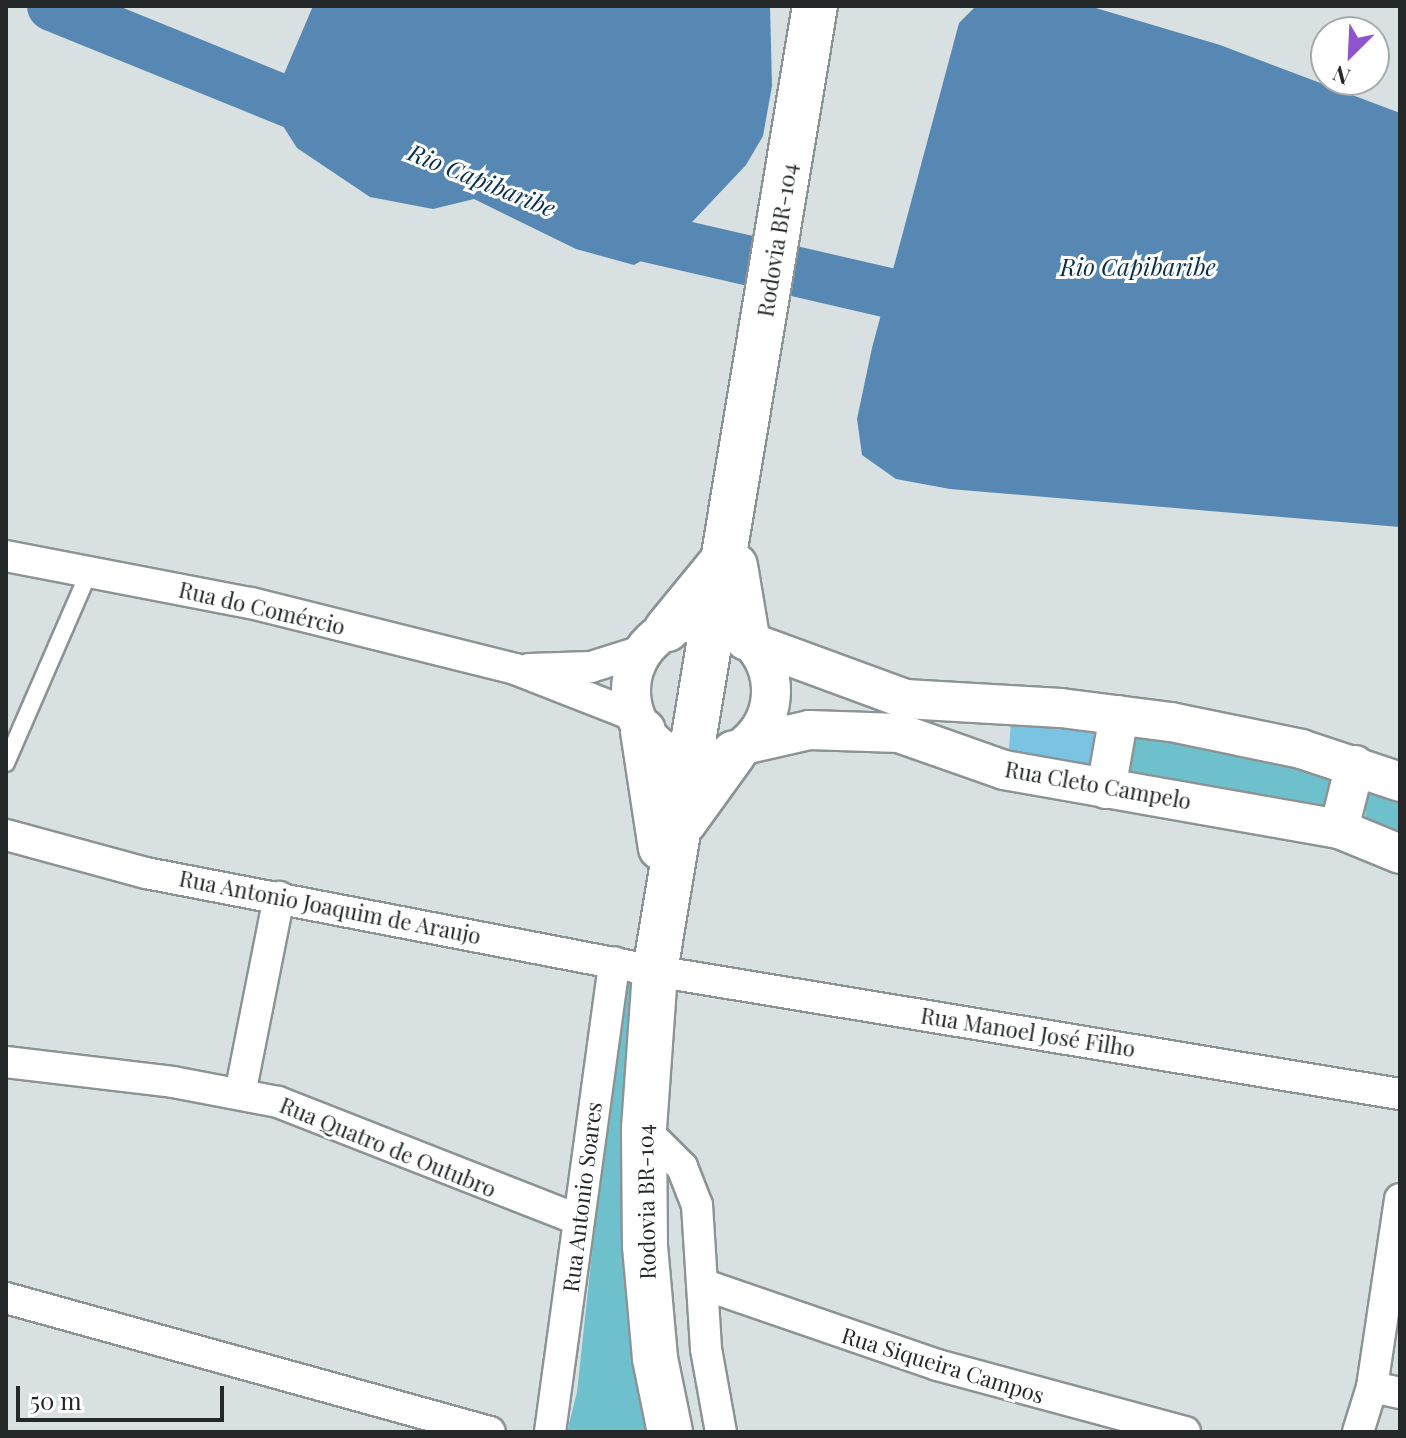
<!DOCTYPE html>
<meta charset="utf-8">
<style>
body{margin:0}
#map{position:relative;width:1406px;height:1438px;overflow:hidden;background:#d8e0e1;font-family:"Playfair Display",serif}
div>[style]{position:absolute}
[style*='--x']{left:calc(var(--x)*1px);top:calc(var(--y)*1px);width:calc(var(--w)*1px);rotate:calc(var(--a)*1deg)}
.green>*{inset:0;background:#6ec1cc}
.water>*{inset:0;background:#5688b3}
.river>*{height:50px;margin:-25px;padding:0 25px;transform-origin:25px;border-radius:25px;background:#5688b3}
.building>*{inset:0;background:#7ac3e2;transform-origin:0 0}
.roads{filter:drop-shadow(2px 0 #8c9394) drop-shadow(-2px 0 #8c9394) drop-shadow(0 2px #8c9394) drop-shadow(0 -2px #8c9394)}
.service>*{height:16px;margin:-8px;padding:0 8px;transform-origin:8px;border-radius:8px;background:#fff}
.minor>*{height:30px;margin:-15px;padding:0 15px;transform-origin:15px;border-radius:15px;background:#fff}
.tertiary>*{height:38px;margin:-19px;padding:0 19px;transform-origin:19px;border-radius:19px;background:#fff}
.tertiary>.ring{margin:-19px;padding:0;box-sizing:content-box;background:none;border:38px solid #fff;border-radius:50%}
.trunk>*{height:44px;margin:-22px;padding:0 22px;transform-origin:22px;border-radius:22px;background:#fff}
span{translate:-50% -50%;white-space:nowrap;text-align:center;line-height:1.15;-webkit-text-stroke:6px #fff;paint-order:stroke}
.street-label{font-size:22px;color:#252829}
.water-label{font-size:24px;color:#07304d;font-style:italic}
.frame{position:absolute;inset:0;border:8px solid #252829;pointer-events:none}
.north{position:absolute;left:1310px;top:16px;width:80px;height:80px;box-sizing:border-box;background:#fff;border:2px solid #a8a9a9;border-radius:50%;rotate:204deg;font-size:22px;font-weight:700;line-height:32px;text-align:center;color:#252829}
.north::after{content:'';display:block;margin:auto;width:28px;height:36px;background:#8d54cc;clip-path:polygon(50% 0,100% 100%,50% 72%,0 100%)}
.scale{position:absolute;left:16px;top:1386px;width:208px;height:36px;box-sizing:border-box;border:4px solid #252829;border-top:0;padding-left:10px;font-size:24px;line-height:28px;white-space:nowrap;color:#252829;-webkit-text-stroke:6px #fff;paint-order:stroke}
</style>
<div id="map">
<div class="green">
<div style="clip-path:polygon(1122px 725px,1304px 758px,1338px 778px,1330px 812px,1115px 781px)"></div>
<div style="clip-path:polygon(1368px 779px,1400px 792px,1400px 831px,1365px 819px)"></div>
<div style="clip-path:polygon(621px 984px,636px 984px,654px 1432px,567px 1432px,577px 1392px)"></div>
</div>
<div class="water">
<div style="clip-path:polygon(313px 6px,770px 6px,772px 86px,763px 136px,746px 165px,694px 220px,666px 247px,634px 265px,576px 249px,474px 199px,433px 209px,370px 197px,297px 148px,283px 126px,281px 81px)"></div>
<div style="clip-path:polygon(976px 6px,1089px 6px,1220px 45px,1400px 113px,1400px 527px,950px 489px,896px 479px,862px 455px,857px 419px,872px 348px,959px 23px)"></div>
</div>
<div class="river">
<div style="--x:52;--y:6;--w:314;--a:22.1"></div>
<div style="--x:603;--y:227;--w:360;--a:13"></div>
</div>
<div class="building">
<div style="left:1011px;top:720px;width:89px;height:43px;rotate:4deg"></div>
</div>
<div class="roads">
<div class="service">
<div style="--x:6;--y:763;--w:210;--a:-66.5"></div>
</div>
<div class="minor">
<div style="--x:6;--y:556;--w:249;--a:10.9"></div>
<div style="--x:251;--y:603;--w:272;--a:14"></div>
<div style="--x:515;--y:669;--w:129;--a:21.4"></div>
<div style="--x:529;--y:669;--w:62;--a:-1.8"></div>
<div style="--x:591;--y:667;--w:53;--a:-17.4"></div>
<div style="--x:6;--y:835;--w:145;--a:15.2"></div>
<div style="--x:146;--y:873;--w:518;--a:10.9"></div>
<div style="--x:655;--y:971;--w:755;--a:9.38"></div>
<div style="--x:6;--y:1062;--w:168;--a:6.8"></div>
<div style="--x:173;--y:1082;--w:107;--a:10.8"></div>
<div style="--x:278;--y:1102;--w:321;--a:21.4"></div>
<div style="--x:240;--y:1094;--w:201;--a:-78.8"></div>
<div style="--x:644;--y:1129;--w:54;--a:45"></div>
<div style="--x:682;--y:1167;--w:41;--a:68.5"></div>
<div style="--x:697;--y:1205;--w:144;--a:86.4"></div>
<div style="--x:706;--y:1349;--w:84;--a:79.8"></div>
<div style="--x:705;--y:1285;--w:245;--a:19"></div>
<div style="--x:937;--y:1365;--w:257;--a:15.1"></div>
<div style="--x:6;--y:1298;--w:502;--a:15.48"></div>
<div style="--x:1372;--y:1387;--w:29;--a:12"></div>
<div style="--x:550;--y:1432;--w:474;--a:-82.2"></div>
<div style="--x:1358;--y:1432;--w:47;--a:-72.7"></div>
<div style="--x:1372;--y:1387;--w:190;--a:-81.5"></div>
</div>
<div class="tertiary">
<div class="ring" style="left:631px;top:621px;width:102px;height:102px"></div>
<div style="--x:753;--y:643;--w:162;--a:20.2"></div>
<div style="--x:905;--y:699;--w:156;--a:3.3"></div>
<div style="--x:1061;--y:708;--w:111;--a:7.3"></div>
<div style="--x:1171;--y:722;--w:133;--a:11.7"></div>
<div style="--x:1301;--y:749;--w:104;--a:18.4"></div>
<div style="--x:748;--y:744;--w:63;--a:-12.9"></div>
<div style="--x:809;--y:730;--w:90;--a:1.9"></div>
<div style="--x:899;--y:733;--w:111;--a:19.4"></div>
<div style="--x:1004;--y:770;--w:340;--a:10"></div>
<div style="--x:1339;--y:829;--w:66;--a:22.3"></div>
<div style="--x:1106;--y:789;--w:75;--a:-80"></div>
<div style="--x:1339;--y:829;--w:66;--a:-76"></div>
</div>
<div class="trunk">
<div style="--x:735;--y:566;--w:73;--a:80.5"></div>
<div style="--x:667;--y:629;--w:85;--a:-50.7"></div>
<div style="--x:643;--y:731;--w:118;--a:81.3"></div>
<div style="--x:684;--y:822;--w:85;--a:-54.1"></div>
<div style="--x:670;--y:1432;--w:76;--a:-101.5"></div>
<div style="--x:655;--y:1358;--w:112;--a:-95.1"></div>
<div style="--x:645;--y:1246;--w:117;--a:-90.5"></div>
<div style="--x:644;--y:1129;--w:158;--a:-86"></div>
<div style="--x:655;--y:971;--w:978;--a:-80.59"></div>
</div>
</div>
<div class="street-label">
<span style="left:777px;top:240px;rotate:-81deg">Rodovia BR-104</span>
<span style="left:262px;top:608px;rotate:13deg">Rua do Comércio</span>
<span style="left:1098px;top:785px;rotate:10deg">Rua Cleto Campelo</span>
<span style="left:330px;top:907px;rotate:11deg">Rua Antonio Joaquim de Araujo</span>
<span style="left:1028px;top:1032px;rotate:9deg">Rua Manoel José Filho</span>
<span style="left:388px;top:1147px;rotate:22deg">Rua Quatro de Outubro</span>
<span style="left:582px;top:1197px;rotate:-83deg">Rua Antonio Soares</span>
<span style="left:646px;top:1202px;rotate:-91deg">Rodovia BR-104</span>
<span style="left:943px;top:1365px;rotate:17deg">Rua Siqueira Campos</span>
</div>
<div class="water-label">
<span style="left:482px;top:180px;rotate:22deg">Rio Capibaribe</span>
<span style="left:1138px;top:267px">Rio Capibaribe</span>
</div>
<div class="frame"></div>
<div class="north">N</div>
<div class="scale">50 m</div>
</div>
